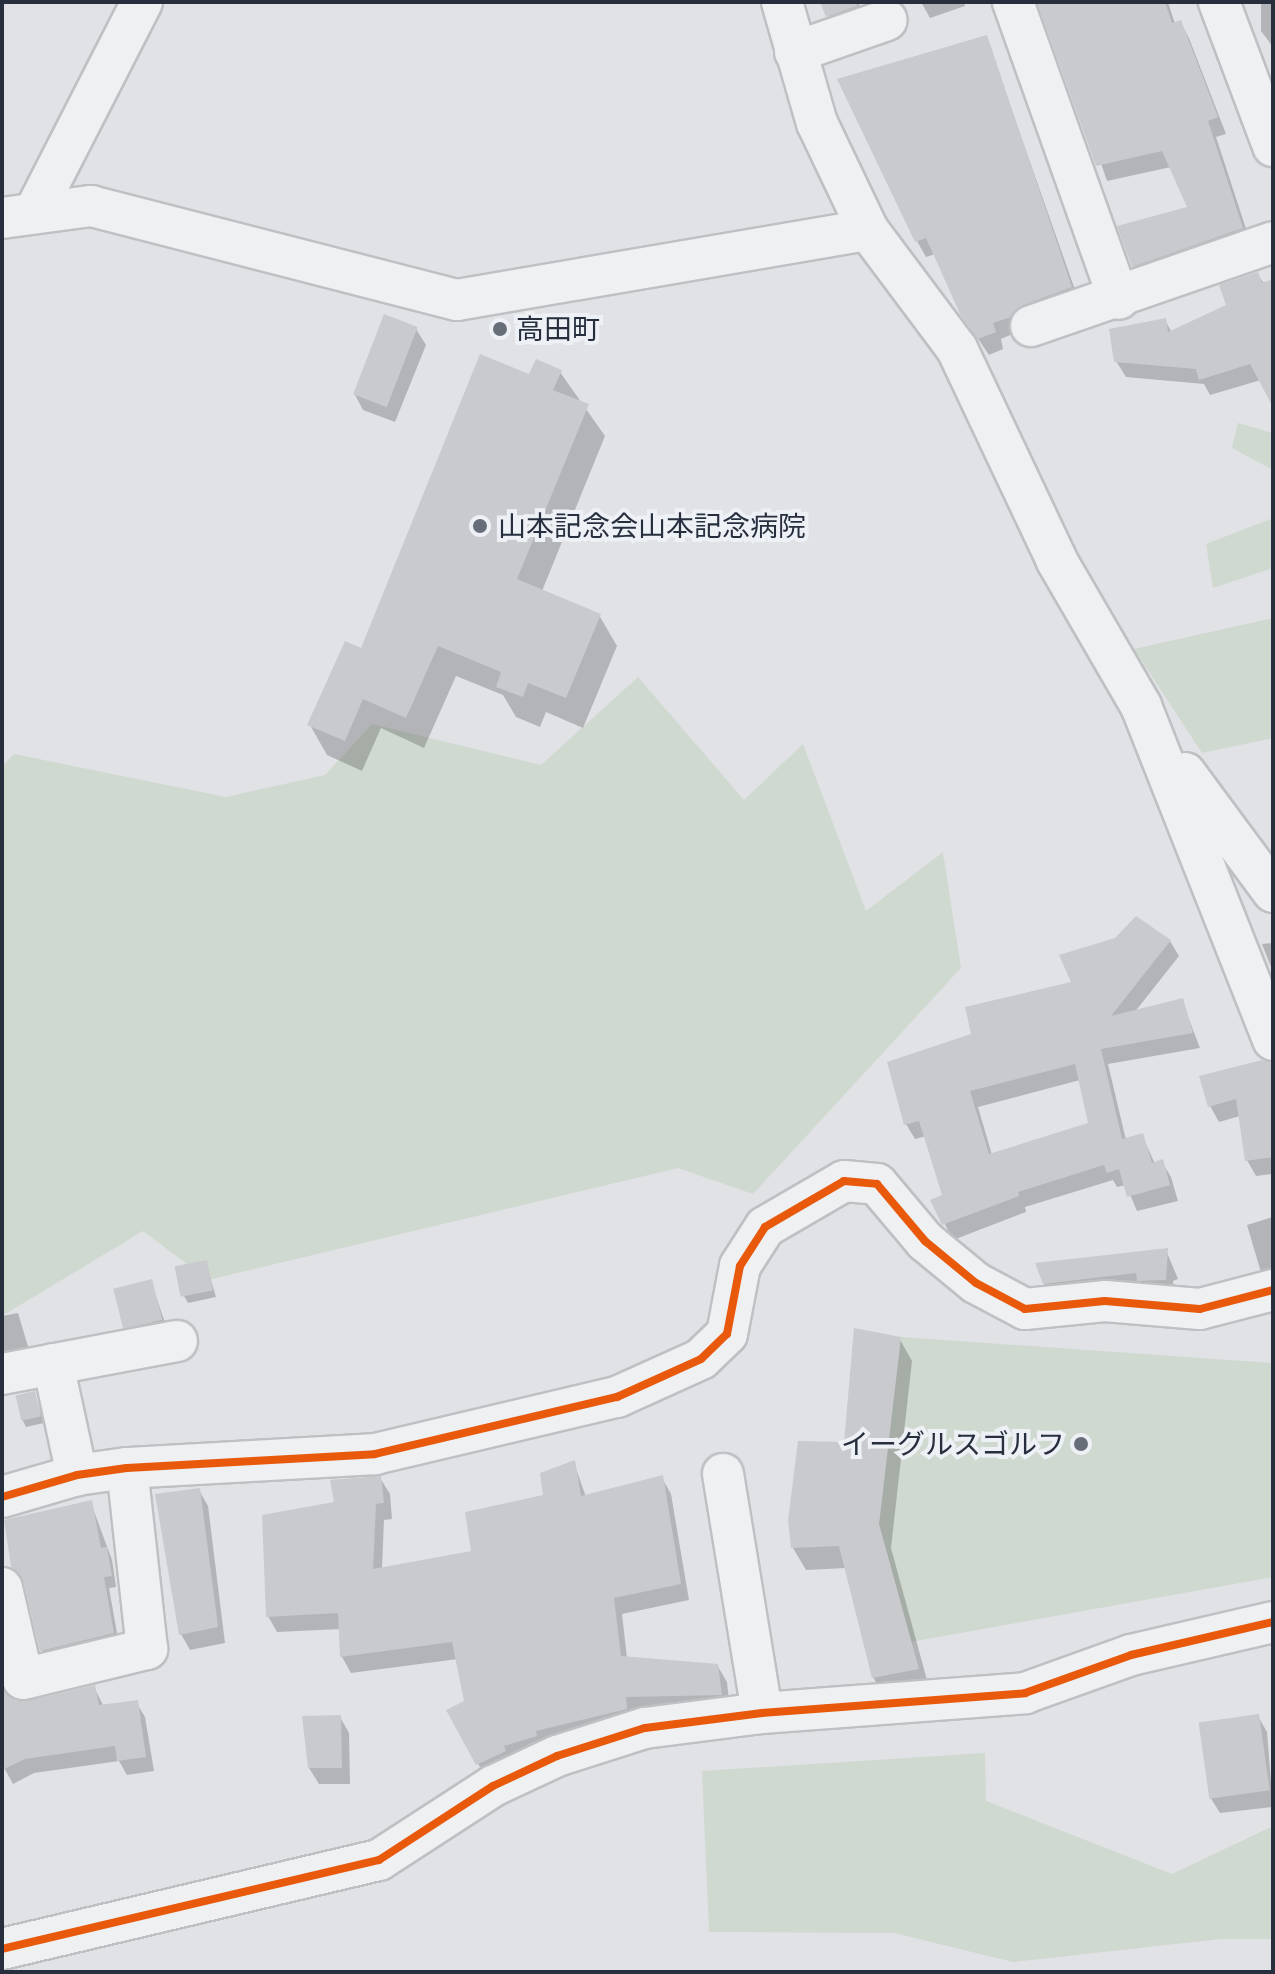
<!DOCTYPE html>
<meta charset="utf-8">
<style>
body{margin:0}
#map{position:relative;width:1275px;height:1974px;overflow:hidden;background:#e0e2e6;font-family:Figtree,"Noto Sans JP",sans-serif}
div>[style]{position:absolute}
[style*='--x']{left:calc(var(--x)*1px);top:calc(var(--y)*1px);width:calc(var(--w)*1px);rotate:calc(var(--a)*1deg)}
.green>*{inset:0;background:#d0d9d0}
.shadow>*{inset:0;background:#0003}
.building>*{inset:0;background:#c8cace;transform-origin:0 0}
.roads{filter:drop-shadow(2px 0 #bec0c4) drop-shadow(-2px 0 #bec0c4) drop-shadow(0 2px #bec0c4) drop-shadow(0 -2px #bec0c4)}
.street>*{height:40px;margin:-20px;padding:0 20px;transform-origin:20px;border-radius:20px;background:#eff0f2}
.cycleway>*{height:8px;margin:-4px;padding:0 4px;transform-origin:4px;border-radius:4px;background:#e8590c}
.dots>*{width:22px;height:22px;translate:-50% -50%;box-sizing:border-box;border:4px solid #edf0f5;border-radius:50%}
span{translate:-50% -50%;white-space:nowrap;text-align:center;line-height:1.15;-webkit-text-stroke:8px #edf0f5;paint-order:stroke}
.poi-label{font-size:28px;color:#272f3f}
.left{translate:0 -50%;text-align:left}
.right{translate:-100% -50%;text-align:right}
.frame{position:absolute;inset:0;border:4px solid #272f3f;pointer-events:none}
</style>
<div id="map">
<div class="green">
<div style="clip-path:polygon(1238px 423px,1273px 433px,1273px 470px,1232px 448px)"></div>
<div style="clip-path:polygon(1273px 518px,1273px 568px,1213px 588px,1206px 544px)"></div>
<div style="clip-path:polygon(1273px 618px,1273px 738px,1202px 753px,1134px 649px)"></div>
<div style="clip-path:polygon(638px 677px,744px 800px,803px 744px,866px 911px,943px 852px,961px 968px,753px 1194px,678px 1168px,208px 1280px,143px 1231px,2px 1316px,2px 766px,14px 754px,226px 797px,325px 775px,372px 724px,541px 765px)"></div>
<div style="clip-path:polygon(901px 1337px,1273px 1363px,1273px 1577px,910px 1642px,879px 1524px)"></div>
<div style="clip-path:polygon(985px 1753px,986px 1801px,1172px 1874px,1273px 1826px,1273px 1939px,1220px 1939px,1013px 1962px,894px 1933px,709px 1932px,702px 1771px)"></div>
</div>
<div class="shadow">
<div style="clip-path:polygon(823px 2px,865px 2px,859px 4px,865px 22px,837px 32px)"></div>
<div style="clip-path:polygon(921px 2px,964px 2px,965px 6px,930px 18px)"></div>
<div style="clip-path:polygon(1046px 2px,1168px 2px,1175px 24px,1180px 22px,1189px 38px,1226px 134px,1216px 137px,1251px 244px,1143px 282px,1134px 266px,1189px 208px,1171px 167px,1107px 181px)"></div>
<div style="clip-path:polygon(1261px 2px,1273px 2px,1273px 47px,1261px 31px)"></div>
<div style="clip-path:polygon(986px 37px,1080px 304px,1001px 339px,1003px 349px,989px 355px,962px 315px,935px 254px,926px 257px,917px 241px)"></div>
<div style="clip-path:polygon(1257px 274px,1273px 295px,1273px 402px,1261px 380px,1210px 395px,1204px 384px,1126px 377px,1116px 361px,1165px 320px,1172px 333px,1229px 306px)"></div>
<div style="clip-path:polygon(416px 329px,426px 345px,395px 422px,363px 410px,354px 393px)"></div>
<div style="clip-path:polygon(560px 372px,605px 436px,542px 591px,599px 615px,617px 646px,583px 728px,546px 712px,540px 727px,516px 717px,503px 695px,456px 676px,424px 748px,381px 728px,362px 771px,327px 755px,310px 725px,362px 650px,531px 377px)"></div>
<div style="clip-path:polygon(evenodd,1170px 941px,1179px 956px,1134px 1013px,1182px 1001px,1200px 1048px,1108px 1064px,1126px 1140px,1142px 1135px,1155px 1164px,1162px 1162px,1171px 1177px,1178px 1201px,1137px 1211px,1126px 1185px,1117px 1187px,1113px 1180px,1025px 1207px,1026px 1212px,953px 1240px,933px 1201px,945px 1196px,926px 1136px,915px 1139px,906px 1124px,973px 1035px,1170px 941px,1080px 1080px,1090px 1125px,992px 1155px,978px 1107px,1080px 1080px)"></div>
<div style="clip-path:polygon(1273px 943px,1273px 972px,1262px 944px)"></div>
<div style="clip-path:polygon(1273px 1063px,1273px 1174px,1256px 1176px,1247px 1160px,1240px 1116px,1219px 1122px,1210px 1106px)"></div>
<div style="clip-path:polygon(1273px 1217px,1273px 1286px,1260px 1269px,1247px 1225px)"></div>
<div style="clip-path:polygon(1166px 1250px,1178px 1279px,1173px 1281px,1174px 1296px,1054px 1300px,1044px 1283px)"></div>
<div style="clip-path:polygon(206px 1263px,216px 1297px,188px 1303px,184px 1296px)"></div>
<div style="clip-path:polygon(151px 1282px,170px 1337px,133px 1343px,124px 1327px)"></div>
<div style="clip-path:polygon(18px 1313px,32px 1360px,2px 1367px,2px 1316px)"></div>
<div style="clip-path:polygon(899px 1338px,912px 1361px,891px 1548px,930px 1691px,886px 1699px,873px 1677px,846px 1568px,806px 1570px,793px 1548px)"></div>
<div style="clip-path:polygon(34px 1393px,44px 1423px,26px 1427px,22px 1419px)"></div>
<div style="clip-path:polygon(574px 1463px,586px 1497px,662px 1478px,671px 1494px,689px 1600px,622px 1614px,627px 1658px,717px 1665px,727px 1682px,730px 1711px,487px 1780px,449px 1710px,466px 1702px,458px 1659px,351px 1673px,342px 1657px,341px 1629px,277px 1632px,268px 1616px,337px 1503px,380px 1478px,390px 1494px,392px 1519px,384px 1520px,382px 1569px,474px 1552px,546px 1497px)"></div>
<div style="clip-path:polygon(199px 1490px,208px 1506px,225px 1643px,190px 1650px,181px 1634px)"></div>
<div style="clip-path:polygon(91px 1503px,112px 1560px,116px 1587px,109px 1588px,119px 1644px,48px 1661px,42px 1650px)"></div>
<div style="clip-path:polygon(2px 1685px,8px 1705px,94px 1687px,104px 1707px,136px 1702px,145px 1717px,154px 1771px,127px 1775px,119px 1761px,34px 1773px,13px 1784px,2px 1764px)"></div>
<div style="clip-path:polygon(1258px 1716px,1267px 1732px,1273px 1807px,1220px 1813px,1210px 1797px)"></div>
<div style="clip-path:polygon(340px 1717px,349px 1733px,350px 1784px,319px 1784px,309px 1768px)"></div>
</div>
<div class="building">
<div style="clip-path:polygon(820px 2px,856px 2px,857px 6px,826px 17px)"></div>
<div style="clip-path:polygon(1037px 2px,1165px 2px,1172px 23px,1181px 20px,1218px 117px,1208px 121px,1243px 228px,1132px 267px,1117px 226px,1187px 207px,1162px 151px,1096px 166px)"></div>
<div style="clip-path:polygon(987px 35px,1072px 287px,1023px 305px,1011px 317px,993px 323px,996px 332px,978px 339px,961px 316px,926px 238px,915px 242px,837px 79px)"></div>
<div style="clip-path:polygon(1258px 272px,1262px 283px,1273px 279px,1273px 407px,1250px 364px,1199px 380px,1196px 369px,1114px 362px,1109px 329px,1166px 318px,1168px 332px,1226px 305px,1219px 285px)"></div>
<div style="left:384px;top:314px;width:36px;height:86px;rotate:21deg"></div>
<div style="clip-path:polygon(480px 354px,529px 374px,536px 359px,562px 370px,553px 390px,589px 404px,517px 579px,601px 614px,566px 698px,528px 683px,523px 697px,496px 687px,501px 672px,438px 646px,406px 718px,363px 699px,345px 741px,307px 725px,345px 641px,361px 648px)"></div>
<div style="clip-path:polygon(evenodd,1136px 916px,1171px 940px,1111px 1016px,1183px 998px,1193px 1033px,1101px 1049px,1122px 1139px,1143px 1133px,1152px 1163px,1163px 1159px,1170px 1185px,1127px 1197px,1119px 1169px,1107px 1173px,1104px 1165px,1018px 1192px,1019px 1196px,942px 1225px,930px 1200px,942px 1195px,919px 1121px,904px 1125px,887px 1062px,971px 1034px,965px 1007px,1071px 982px,1059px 955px,1115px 938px,1136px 916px,1075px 1064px,1088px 1123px,989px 1154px,970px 1091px,1075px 1064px)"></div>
<div style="clip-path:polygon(1262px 1060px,1273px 1062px,1273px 1157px,1245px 1161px,1236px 1099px,1208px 1107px,1199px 1076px)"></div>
<div style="clip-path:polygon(1168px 1248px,1166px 1280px,1137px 1281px,1136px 1273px,1043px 1284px,1035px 1263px)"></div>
<div style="left:207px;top:1260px;width:31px;height:33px;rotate:79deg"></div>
<div style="left:152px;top:1279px;width:42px;height:40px;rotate:76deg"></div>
<div style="clip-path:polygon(854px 1328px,901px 1337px,879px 1524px,919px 1669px,872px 1678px,839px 1546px,791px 1548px,788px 1520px,798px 1441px,844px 1442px)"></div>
<div style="left:35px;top:1391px;width:26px;height:20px;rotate:77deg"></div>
<div style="clip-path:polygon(575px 1460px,581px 1496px,663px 1475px,681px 1584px,614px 1598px,621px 1656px,718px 1664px,722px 1695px,626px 1697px,627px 1709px,536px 1731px,537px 1736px,504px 1746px,506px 1751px,476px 1765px,446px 1710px,464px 1701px,452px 1642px,340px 1657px,338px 1613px,266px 1617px,262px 1515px,334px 1502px,330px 1480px,381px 1476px,384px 1503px,376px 1504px,373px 1569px,471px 1551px,465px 1512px,543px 1495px,540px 1473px)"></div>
<div style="clip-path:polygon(200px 1488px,218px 1627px,179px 1635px,155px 1494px)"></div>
<div style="clip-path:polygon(92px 1500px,101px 1548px,107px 1547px,112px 1576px,104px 1577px,114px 1633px,40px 1651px,24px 1583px,11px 1566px,4px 1520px)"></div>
<div style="clip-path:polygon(95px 1685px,99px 1705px,138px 1700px,146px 1757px,117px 1761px,115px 1746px,25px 1759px,2px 1770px,2px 1687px,16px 1701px,28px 1701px)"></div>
<div style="left:1259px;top:1714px;width:77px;height:61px;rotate:82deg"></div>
<div style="clip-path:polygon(341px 1715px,342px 1768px,308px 1768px,302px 1716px)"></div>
</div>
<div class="roads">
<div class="street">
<div style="--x:782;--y:2;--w:126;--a:73.9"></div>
<div style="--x:817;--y:123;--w:119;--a:64.5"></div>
<div style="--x:868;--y:230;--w:149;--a:53.2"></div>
<div style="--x:957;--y:349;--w:234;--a:64.7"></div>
<div style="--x:1057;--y:561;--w:168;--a:59.9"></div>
<div style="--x:1141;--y:706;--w:359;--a:68.4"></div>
<div style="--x:1013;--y:2;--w:315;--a:70.4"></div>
<div style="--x:1219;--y:2;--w:154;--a:69.4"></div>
<div style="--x:795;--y:52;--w:97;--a:-19.2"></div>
<div style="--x:35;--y:211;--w:235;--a:-62.9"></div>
<div style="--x:2;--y:218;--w:90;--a:-7.7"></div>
<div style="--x:91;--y:206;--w:378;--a:14.4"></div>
<div style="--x:457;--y:300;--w:417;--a:-9.7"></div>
<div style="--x:1031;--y:326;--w:256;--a:-19.1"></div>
<div style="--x:1185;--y:773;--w:148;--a:53.5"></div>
<div style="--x:53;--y:1364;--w:114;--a:77.8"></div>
<div style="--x:2;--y:1374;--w:178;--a:-10.7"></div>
<div style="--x:723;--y:1474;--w:242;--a:80.7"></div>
<div style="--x:2;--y:1497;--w:78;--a:-16.3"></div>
<div style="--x:77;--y:1475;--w:50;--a:-8"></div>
<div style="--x:127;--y:1468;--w:248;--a:-3.2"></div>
<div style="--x:375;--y:1454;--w:249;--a:-13.3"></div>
<div style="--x:617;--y:1397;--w:92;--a:-24.3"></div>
<div style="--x:701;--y:1359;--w:36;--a:-44"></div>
<div style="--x:727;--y:1334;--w:69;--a:-79.2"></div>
<div style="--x:740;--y:1266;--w:46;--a:-57.3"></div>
<div style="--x:765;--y:1227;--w:91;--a:-30.2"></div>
<div style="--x:844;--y:1181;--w:33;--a:5"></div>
<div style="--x:877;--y:1184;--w:75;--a:49.9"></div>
<div style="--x:925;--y:1241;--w:66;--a:39.5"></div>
<div style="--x:976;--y:1283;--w:55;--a:28"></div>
<div style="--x:1025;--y:1309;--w:80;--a:-5.7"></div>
<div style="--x:1105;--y:1301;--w:95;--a:4.8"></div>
<div style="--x:1200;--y:1309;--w:75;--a:-14.6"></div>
<div style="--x:2;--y:1588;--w:93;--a:77"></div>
<div style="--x:23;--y:1679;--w:128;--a:-13.6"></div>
<div style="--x:147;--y:1649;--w:182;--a:-96.3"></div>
<div style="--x:2;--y:1949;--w:387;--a:-13.3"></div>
<div style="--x:379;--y:1860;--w:136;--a:-33"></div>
<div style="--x:493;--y:1786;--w:71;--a:-25.1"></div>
<div style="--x:557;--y:1756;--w:92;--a:-17.7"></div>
<div style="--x:645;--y:1728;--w:118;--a:-7.3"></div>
<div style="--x:762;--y:1713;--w:264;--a:-4.3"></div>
<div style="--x:1025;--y:1693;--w:113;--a:-19.7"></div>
<div style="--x:1131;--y:1655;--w:146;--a:-13.1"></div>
</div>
</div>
<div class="cycleway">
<div style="--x:2;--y:1497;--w:78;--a:-16.3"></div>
<div style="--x:77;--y:1475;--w:50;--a:-8"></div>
<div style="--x:127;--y:1468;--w:248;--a:-3.2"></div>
<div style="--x:375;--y:1454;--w:249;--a:-13.3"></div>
<div style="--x:617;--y:1397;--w:92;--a:-24.3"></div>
<div style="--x:701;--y:1359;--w:36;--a:-44"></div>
<div style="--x:727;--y:1334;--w:69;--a:-79.2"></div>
<div style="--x:740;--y:1266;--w:46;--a:-57.3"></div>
<div style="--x:765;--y:1227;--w:91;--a:-30.2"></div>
<div style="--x:844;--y:1181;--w:33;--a:5"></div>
<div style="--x:877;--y:1184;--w:75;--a:49.9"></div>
<div style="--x:925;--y:1241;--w:66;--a:39.5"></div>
<div style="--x:976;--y:1283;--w:55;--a:28"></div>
<div style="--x:1025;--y:1309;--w:80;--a:-5.7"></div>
<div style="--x:1105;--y:1301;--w:95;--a:4.8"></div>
<div style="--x:1200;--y:1309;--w:75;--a:-14.6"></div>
<div style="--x:2;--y:1949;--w:387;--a:-13.3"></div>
<div style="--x:379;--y:1860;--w:136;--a:-33"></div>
<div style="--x:493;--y:1786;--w:71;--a:-25.1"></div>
<div style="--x:557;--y:1756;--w:92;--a:-17.7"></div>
<div style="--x:645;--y:1728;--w:118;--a:-7.3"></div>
<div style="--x:762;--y:1713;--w:264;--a:-4.3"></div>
<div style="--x:1025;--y:1693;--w:113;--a:-19.7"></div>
<div style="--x:1131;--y:1655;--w:146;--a:-13.1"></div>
</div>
<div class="dots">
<div style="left:500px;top:329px;background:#686e79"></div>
<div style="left:480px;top:526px;background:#686e79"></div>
<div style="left:1081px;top:1444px;background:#686e79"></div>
</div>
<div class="poi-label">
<span class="left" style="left:516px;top:329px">高田町</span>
<span class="left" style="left:498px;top:526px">山本記念会山本記念病院</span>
<span class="right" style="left:1065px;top:1444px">イーグルスゴルフ</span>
</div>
<div class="frame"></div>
</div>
